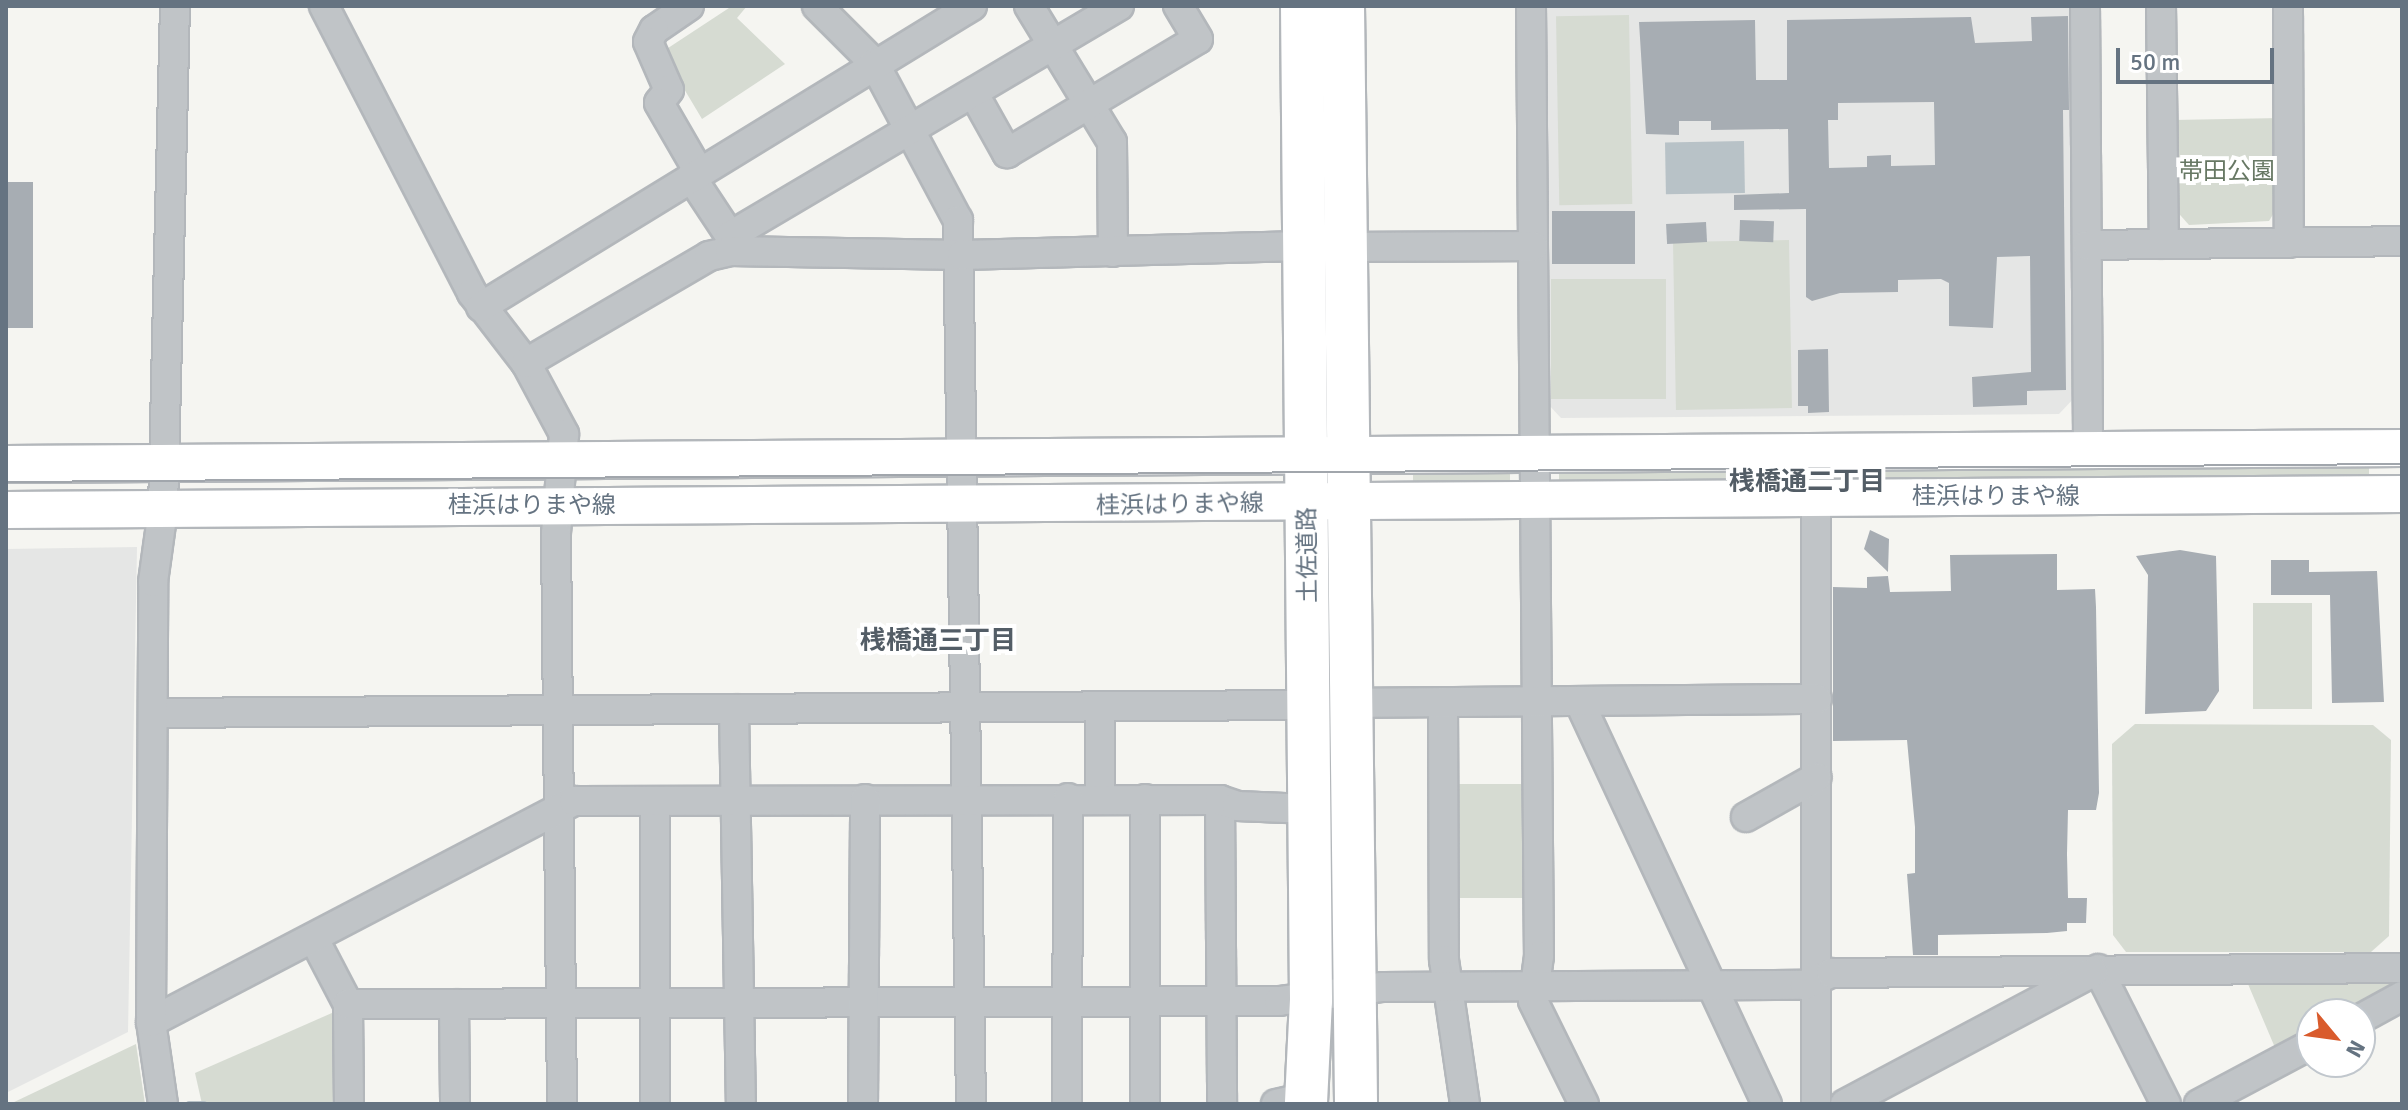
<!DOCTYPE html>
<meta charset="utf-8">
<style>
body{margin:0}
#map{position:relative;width:2408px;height:1110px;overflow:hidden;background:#f5f5f1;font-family:Signika,"Noto Sans JP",sans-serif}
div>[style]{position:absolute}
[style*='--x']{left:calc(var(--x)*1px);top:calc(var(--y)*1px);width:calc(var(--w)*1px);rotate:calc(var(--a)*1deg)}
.built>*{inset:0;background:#e5e6e5}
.green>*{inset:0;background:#d6dbd2;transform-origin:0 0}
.water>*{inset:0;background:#b8c2c7;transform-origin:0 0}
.stream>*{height:6px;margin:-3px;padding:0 3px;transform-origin:3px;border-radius:3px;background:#b8c2c7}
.building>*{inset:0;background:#a7adb3;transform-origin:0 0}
.roads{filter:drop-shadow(2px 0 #b3b7bb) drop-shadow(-2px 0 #b3b7bb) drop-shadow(0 2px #b3b7bb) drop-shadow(0 -2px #b3b7bb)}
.minor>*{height:28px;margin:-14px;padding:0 14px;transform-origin:14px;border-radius:14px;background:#c0c4c7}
.major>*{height:36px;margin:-18px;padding:0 18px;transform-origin:18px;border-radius:18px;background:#fff}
.highway>*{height:42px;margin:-21px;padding:0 21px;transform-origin:21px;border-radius:21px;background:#fff}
.tram>*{height:2px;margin:-1px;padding:0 1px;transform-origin:1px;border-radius:1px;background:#a1a6ac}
span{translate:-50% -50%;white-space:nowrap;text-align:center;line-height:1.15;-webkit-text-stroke:8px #fff;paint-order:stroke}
.park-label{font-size:24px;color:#677864}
.street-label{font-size:24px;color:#657381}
.neighbourhood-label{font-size:26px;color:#535d66;font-weight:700}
.frame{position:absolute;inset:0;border:8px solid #657381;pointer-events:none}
.north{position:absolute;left:2296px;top:998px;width:80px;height:80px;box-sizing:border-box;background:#fff;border:2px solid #c1c7cd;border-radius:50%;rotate:119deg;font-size:22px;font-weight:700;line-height:32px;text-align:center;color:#657381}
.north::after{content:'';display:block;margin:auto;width:28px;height:36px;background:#d95b2c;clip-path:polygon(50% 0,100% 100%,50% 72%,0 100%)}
.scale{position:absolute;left:2116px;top:48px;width:158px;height:36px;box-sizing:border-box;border:4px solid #657381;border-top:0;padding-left:10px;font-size:24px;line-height:28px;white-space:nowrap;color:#657381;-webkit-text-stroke:6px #fff;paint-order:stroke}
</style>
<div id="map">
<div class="built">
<div style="clip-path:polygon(1544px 6px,2075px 6px,2077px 395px,2059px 414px,1561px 418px,1547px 403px)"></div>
<div style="clip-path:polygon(137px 547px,128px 1032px,6px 1093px,6px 549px)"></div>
</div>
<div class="green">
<div style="clip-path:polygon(732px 6px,747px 6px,737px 18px,785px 64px,702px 119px,662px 52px)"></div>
<div style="left:1629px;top:15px;width:189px;height:73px;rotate:89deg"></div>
<div style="clip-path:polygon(2281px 118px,2280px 203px,2269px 221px,2189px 225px,2173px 207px,2173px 120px)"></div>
<div style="left:1789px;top:240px;width:168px;height:116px;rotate:89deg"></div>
<div style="left:1666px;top:279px;width:120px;height:115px;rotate:90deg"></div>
<div style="left:2369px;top:459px;width:18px;height:488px;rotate:90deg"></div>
<div style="left:1413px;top:465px;width:97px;height:20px"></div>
<div style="left:1780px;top:465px;width:17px;height:221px;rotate:90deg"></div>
<div style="left:2253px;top:603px;width:59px;height:106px"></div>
<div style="clip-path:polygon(2135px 724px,2373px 725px,2391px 740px,2389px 936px,2371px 952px,2126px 952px,2113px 935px,2112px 744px)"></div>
<div style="left:1451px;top:784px;width:72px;height:114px"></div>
<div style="clip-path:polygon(2245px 977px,2402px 978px,2402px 982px,2343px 1014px,2312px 1014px,2312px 1031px,2276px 1050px)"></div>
<div style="clip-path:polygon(341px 1009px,342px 1104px,202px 1104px,195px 1073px)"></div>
<div style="clip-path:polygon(136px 1044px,145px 1104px,10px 1104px)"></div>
</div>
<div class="water">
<div style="left:1744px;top:141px;width:52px;height:79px;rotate:89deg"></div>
</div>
<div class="stream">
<div style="--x:189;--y:1104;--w:15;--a:0"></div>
</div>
<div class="building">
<div style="clip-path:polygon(evenodd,2068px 16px,2069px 110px,2063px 110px,2066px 390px,2027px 391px,2027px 405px,1973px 407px,1972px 377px,2031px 372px,2030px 256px,1997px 257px,1993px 328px,1949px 326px,1949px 283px,1941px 279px,1898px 280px,1898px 292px,1840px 293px,1812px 301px,1806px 297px,1806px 209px,1734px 210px,1734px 195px,1789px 193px,1788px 129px,1711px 130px,1711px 121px,1679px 121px,1679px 135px,1646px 134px,1639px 22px,1755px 20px,1756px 80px,1787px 80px,1787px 20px,1971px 17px,1975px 43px,2032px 41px,2031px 17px,2068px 16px,1934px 102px,1935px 165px,1891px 166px,1891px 155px,1867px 156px,1867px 167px,1829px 168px,1828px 120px,1838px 120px,1838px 103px,1934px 102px)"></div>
<div style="left:6px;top:182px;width:27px;height:146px"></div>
<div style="left:1635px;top:211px;width:53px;height:83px;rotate:90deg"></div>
<div style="left:1740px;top:220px;width:34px;height:21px;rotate:2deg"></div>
<div style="left:1706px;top:222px;width:20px;height:40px;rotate:87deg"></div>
<div style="clip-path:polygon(1828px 349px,1829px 412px,1808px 413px,1808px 406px,1798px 406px,1798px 350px)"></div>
<div style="clip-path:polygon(1870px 530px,1889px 539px,1888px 572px,1864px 549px)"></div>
<div style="clip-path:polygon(2180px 550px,2216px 556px,2219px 691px,2206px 711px,2145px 714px,2148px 575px,2136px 556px)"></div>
<div style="clip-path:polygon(2057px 554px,2057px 590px,2095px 589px,2096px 607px,2099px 793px,2096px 810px,2068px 810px,2067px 854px,2068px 898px,2087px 898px,2086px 923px,2067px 923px,2067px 931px,2047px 933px,1938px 935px,1938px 955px,1913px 955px,1907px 874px,1915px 873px,1915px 827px,1907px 740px,1833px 741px,1833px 587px,1867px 588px,1867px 577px,1888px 576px,1890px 592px,1951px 591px,1950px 555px)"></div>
<div style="clip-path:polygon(2271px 560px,2309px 560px,2309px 572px,2377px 571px,2384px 702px,2332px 703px,2330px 595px,2271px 595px)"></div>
</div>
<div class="roads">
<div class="minor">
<div style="--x:324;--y:6;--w:323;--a:62.7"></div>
<div style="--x:472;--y:293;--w:88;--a:52.4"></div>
<div style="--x:526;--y:363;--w:81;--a:61.8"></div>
<div style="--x:564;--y:434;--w:100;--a:94.6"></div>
<div style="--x:556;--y:534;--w:570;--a:89.4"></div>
<div style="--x:689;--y:6;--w:42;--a:145.6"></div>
<div style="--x:654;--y:30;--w:13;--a:117"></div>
<div style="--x:648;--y:42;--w:52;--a:66.4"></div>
<div style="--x:669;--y:90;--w:16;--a:128"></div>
<div style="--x:659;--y:103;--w:80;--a:59.9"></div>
<div style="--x:817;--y:6;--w:81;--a:45"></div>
<div style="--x:874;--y:63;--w:178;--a:61.9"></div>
<div style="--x:958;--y:220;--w:884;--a:89.16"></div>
<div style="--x:1029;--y:6;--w:159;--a:58.6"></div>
<div style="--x:1112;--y:142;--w:110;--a:89.5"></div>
<div style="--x:1531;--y:6;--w:950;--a:89.52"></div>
<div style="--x:1539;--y:956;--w:45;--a:97.6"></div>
<div style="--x:1533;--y:1001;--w:115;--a:63.7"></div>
<div style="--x:2085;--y:6;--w:446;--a:89.6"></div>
<div style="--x:2161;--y:6;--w:238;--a:89.3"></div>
<div style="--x:2288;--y:6;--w:237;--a:89.8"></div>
<div style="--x:974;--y:94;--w:68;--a:60.8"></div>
<div style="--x:1007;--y:153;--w:222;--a:-30.8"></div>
<div style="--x:1198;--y:39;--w:39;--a:-121"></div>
<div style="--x:691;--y:177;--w:71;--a:56.5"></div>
<div style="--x:730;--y:236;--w:15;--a:90"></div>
<div style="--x:730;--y:236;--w:452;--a:-30.6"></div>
<div style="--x:2087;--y:245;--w:315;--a:-0.7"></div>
<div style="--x:1348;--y:247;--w:185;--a:-0.3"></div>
<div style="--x:481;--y:307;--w:576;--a:-31.51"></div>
<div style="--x:526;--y:363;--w:212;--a:-30.3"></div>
<div style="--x:709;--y:256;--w:22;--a:-13"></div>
<div style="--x:730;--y:251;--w:232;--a:1"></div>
<div style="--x:962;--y:255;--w:340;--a:-1.5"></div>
<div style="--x:1816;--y:453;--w:651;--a:90"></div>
<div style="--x:1579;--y:701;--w:445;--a:65"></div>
<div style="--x:1443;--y:702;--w:258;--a:89.8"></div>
<div style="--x:1444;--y:960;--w:146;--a:81.7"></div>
<div style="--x:1352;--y:703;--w:465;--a:-0.5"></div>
<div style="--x:1100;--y:706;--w:93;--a:90"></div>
<div style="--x:734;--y:709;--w:395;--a:89"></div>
<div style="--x:153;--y:713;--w:1156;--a:-0.4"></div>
<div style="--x:1145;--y:799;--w:305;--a:90"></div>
<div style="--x:1220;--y:800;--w:304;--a:89.6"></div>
<div style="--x:655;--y:801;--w:303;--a:90"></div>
<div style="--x:1746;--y:817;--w:81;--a:-29.4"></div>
<div style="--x:315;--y:941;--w:71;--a:62.4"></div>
<div style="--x:2098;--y:969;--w:151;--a:63.3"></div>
<div style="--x:454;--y:1004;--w:100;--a:89.4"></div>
<div style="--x:2360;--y:1019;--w:48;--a:-28.7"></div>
<div style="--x:151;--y:1022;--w:477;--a:-27.6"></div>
<div style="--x:574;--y:801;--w:646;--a:-0.09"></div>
<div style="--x:1220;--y:800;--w:18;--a:19"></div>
<div style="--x:1237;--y:806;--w:72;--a:2.4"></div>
<div style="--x:163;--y:1104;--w:83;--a:-98.3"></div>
<div style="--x:151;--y:1022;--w:440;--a:-89.7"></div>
<div style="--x:153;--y:582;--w:73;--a:-82.1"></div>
<div style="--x:163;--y:510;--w:504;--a:-88.64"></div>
<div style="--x:349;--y:1104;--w:100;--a:-90.6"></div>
<div style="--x:348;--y:1004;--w:931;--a:-0.18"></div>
<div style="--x:1279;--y:1001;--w:103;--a:-7.8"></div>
<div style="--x:1381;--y:987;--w:424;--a:-0.3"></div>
<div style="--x:1805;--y:985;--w:29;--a:-25"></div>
<div style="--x:1831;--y:973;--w:571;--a:-0.5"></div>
<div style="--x:863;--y:1104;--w:305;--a:-89.6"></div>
<div style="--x:1067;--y:1104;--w:306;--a:-89.8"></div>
<div style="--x:1276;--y:1104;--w:31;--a:-13"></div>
<div style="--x:1845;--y:1104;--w:281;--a:-28"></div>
<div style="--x:2199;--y:1104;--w:128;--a:-28"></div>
</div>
<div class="major">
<div style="--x:6;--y:464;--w:2396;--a:-0.38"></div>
<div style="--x:6;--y:510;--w:2396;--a:-0.38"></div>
</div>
<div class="highway">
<div style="--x:1302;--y:6;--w:994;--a:89.48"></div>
<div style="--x:1311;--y:1000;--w:104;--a:92.8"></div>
<div style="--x:1343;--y:6;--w:1098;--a:89.32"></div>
</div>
</div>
<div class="tram">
<div style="--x:6;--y:482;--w:2396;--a:-0.43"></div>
</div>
<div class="park-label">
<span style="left:2227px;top:172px">帯田公園</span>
</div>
<div class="street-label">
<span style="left:1996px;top:497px">桂浜はりまや線</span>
<span style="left:1180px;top:505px;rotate:-1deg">桂浜はりまや線</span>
<span style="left:532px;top:506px">桂浜はりまや線</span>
<span style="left:1308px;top:555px;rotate:-91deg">土佐道路</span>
</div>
<div class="neighbourhood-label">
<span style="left:1807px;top:483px">桟橋通二丁目</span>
<span style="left:938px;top:642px">桟橋通三丁目</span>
</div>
<div class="frame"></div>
<div class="north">N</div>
<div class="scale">50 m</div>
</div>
